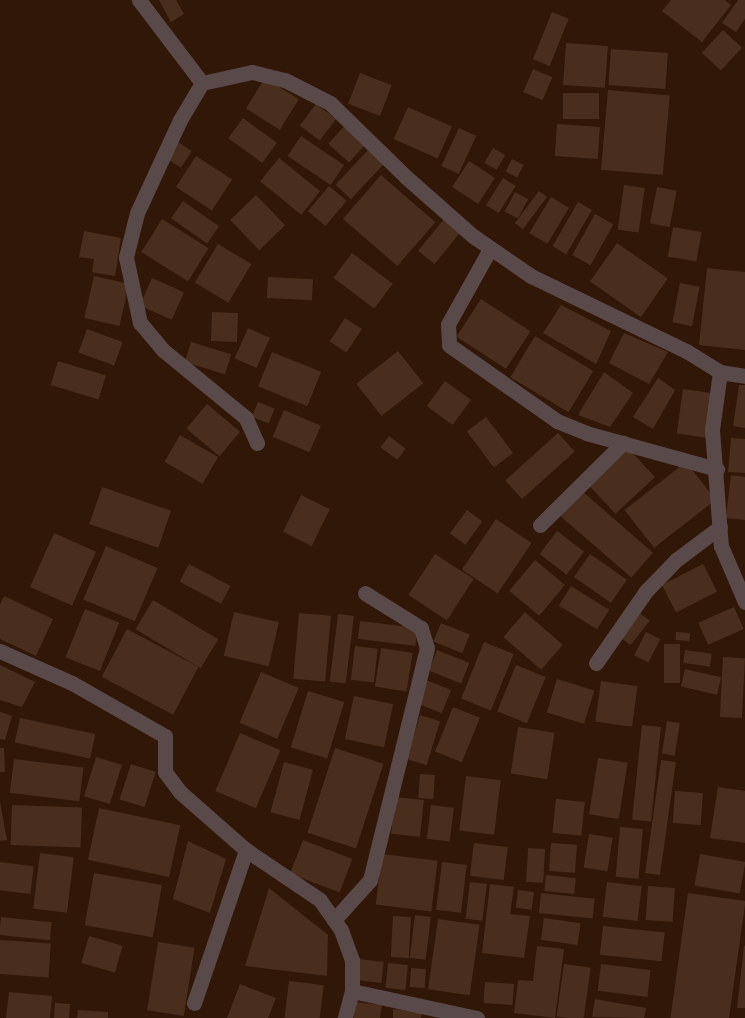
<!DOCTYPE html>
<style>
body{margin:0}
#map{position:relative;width:745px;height:1018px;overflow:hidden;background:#311707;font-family:"Varela Round",sans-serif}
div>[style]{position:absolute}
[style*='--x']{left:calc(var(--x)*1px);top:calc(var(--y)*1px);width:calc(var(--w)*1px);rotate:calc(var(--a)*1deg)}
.building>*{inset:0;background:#4a2e1d;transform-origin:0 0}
.minor>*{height:15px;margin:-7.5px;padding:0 7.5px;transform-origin:7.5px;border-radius:7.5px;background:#5a4949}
span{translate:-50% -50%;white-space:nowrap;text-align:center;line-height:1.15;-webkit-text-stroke:4px #110602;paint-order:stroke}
</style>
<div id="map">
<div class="building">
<div style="clip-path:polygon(159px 0,176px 0,184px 14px,171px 22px)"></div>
<div style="clip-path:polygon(671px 0,725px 0,731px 5px,702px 42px,662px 11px)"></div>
<div style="clip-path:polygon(738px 0,745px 0,745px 19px,736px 32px,722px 23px)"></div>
<div style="left:552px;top:12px;width:18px;height:51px;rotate:22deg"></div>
<div style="left:723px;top:30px;width:26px;height:31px;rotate:43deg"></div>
<div style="left:566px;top:43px;width:42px;height:42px;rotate:4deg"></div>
<div style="left:611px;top:49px;width:57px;height:36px;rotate:4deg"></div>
<div style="left:533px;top:69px;width:21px;height:25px;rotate:23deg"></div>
<div style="left:360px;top:73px;width:34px;height:33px;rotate:21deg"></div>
<div style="left:265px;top:78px;width:40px;height:36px;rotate:32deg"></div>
<div style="left:608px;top:90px;width:62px;height:80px;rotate:5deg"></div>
<div style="left:563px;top:93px;width:36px;height:26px"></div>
<div style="left:316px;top:104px;width:25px;height:27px;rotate:37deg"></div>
<div style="left:408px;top:107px;width:48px;height:35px;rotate:24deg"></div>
<div style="left:243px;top:118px;width:42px;height:25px;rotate:36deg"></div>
<div style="left:347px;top:123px;width:28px;height:28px;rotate:42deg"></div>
<div style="left:557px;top:124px;width:43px;height:32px;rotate:4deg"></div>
<div style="left:459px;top:128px;width:19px;height:42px;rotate:25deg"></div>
<div style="left:301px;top:136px;width:52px;height:24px;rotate:34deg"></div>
<div style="left:175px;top:140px;width:20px;height:20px;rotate:33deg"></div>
<div style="left:493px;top:148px;width:14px;height:17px;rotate:30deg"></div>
<div style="left:369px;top:149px;width:21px;height:49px;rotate:43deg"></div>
<div style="left:196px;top:156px;width:43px;height:37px;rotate:33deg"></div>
<div style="left:279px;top:158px;width:53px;height:30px;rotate:39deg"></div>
<div style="left:512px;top:159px;width:13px;height:14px;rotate:27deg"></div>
<div style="left:469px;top:161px;width:31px;height:31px;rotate:33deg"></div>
<div style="left:381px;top:175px;width:72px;height:58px;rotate:41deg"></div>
<div style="left:503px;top:178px;width:15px;height:32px;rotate:32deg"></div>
<div style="left:624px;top:185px;width:21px;height:45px;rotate:8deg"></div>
<div style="left:329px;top:186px;width:23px;height:33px;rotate:40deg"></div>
<div style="left:657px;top:187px;width:20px;height:37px;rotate:11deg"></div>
<div style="left:539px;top:191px;width:10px;height:40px;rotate:37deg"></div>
<div style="left:515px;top:192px;width:15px;height:22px;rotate:28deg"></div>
<div style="left:256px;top:195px;width:42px;height:36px;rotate:46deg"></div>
<div style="left:551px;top:197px;width:21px;height:42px;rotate:31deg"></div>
<div style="left:183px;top:201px;width:44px;height:21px;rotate:35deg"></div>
<div style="left:578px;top:202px;width:16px;height:51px;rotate:30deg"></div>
<div style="left:595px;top:214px;width:21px;height:47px;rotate:29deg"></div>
<div style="left:162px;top:219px;width:55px;height:39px;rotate:32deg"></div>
<div style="left:444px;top:219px;width:21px;height:41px;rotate:39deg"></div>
<div style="left:673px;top:227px;width:29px;height:30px;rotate:10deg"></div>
<div style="clip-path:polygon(84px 231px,121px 238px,115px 276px,92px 272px,94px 259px,79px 257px)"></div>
<div style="left:617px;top:243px;width:62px;height:47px;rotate:35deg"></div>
<div style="left:218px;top:244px;width:39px;height:45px;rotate:31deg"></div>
<div style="left:352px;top:253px;width:51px;height:31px;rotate:37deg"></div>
<div style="clip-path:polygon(707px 268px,745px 272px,745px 350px,699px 345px)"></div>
<div style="left:94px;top:276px;width:36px;height:43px;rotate:13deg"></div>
<div style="left:268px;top:277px;width:45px;height:21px;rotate:3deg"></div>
<div style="left:152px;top:278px;width:35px;height:30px;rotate:24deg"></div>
<div style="left:680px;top:283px;width:20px;height:40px;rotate:11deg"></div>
<div style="left:481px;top:299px;width:59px;height:45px;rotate:33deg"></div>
<div style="clip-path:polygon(561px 305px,611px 331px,596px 364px,543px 333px)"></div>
<div style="left:212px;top:312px;width:26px;height:29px;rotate:2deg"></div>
<div style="left:345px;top:318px;width:20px;height:28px;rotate:33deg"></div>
<div style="left:248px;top:328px;width:24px;height:33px;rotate:24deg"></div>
<div style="left:87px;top:329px;width:38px;height:25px;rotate:20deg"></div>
<div style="clip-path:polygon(624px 333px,668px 352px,649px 384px,609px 363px)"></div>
<div style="left:535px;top:336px;width:68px;height:48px;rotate:31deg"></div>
<div style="left:191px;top:342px;width:42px;height:21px;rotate:17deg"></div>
<div style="left:398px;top:351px;width:41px;height:53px;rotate:52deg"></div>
<div style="left:272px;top:352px;width:53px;height:37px;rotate:22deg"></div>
<div style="left:58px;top:361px;width:50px;height:25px;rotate:17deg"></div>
<div style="clip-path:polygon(604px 372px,633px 393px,610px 427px,578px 415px)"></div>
<div style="clip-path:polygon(658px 378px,675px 390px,653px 429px,633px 417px)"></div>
<div style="left:445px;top:381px;width:32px;height:31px;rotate:36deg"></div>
<div style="clip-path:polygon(739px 385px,745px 385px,745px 428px,733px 426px)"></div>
<div style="left:683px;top:389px;width:30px;height:45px;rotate:8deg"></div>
<div style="left:258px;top:402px;width:18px;height:16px;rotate:22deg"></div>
<div style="left:207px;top:404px;width:43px;height:32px;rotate:40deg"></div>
<div style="left:284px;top:410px;width:40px;height:29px;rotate:23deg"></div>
<div style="left:486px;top:417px;width:45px;height:24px;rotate:53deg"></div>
<div style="left:558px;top:433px;width:25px;height:71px;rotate:48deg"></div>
<div style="left:180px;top:435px;width:44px;height:31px;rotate:30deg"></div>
<div style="left:389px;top:436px;width:21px;height:14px;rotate:37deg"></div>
<div style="clip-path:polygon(731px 438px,745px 439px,745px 473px,728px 472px)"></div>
<div style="left:627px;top:447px;width:41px;height:54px;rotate:47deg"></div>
<div style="left:686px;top:462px;width:48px;height:78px;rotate:52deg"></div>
<div style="clip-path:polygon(731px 475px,745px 477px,745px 520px,726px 518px)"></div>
<div style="left:102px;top:487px;width:73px;height:39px;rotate:19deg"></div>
<div style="left:582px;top:491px;width:94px;height:33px;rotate:41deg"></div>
<div style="left:301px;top:495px;width:32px;height:41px;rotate:26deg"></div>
<div style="left:467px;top:510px;width:19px;height:29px;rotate:36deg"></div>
<div style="left:496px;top:519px;width:43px;height:61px;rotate:34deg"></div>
<div style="left:557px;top:531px;width:34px;height:29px;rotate:37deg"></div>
<div style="left:54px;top:533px;width:46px;height:59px;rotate:24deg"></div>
<div style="left:106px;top:546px;width:56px;height:58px;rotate:23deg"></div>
<div style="left:435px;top:554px;width:46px;height:49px;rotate:33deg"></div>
<div style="left:590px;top:554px;width:45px;height:28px;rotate:35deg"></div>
<div style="left:535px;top:560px;width:39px;height:40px;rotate:40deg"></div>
<div style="left:189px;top:564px;width:47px;height:20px;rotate:28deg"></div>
<div style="left:703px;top:564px;width:31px;height:46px;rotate:63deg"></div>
<div style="left:571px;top:586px;width:45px;height:23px;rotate:32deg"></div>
<div style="clip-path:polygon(4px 596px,53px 619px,36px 656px,0 639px,0 605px)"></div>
<div style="left:153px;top:600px;width:76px;height:34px;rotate:31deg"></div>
<div style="left:734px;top:607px;width:24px;height:39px;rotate:66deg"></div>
<div style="left:85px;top:609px;width:37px;height:52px;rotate:22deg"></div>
<div style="left:637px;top:611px;width:16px;height:31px;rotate:38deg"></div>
<div style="left:234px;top:612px;width:46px;height:45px;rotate:13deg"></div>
<div style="left:525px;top:612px;width:50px;height:33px;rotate:41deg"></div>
<div style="left:299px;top:613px;width:32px;height:66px;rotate:5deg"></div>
<div style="left:338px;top:614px;width:16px;height:68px;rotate:7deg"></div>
<div style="left:360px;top:621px;width:58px;height:18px;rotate:7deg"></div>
<div style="left:441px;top:623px;width:31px;height:20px;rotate:22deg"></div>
<div style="left:127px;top:629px;width:81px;height:54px;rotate:28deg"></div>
<div style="left:646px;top:632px;width:16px;height:26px;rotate:27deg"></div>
<div style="left:676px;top:632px;width:14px;height:8px;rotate:4deg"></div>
<div style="left:484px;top:642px;width:32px;height:61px;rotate:22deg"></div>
<div style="left:664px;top:644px;width:16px;height:39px"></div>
<div style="left:355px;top:646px;width:23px;height:34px;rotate:7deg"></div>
<div style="left:381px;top:648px;width:32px;height:39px;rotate:9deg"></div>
<div style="left:437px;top:650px;width:35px;height:22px;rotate:22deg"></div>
<div style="left:685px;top:650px;width:27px;height:13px;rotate:8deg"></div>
<div style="left:723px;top:657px;width:22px;height:60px;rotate:3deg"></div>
<div style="clip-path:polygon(0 665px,35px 682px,22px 707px,0 700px)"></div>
<div style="left:516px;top:665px;width:32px;height:50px;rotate:22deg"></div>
<div style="left:685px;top:669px;width:37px;height:18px;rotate:13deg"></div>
<div style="left:261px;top:672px;width:41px;height:55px;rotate:23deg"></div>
<div style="left:557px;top:679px;width:39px;height:35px;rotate:17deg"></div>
<div style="left:426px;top:680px;width:27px;height:25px;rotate:22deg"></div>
<div style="left:601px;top:681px;width:37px;height:41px;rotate:8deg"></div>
<div style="left:308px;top:691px;width:38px;height:59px;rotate:17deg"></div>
<div style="left:354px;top:696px;width:40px;height:44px;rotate:12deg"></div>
<div style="left:453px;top:707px;width:29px;height:48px;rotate:22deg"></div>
<div style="clip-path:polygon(0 712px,12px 716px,5px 740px,0 739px)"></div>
<div style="left:420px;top:715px;width:21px;height:46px;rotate:17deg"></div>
<div style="left:20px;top:718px;width:77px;height:25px;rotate:12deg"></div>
<div style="left:667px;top:721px;width:13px;height:33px;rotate:9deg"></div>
<div style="left:642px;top:725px;width:19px;height:95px;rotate:6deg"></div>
<div style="left:518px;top:727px;width:37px;height:47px;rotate:9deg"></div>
<div style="left:240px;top:733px;width:44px;height:63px;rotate:23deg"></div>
<div style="clip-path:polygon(0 748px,4px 748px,5px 772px,0 772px)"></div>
<div style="left:335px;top:748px;width:51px;height:89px;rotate:18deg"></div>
<div style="left:96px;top:757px;width:27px;height:41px;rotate:17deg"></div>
<div style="left:598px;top:758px;width:30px;height:57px;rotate:9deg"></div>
<div style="left:14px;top:759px;width:70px;height:34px;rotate:7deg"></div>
<div style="left:661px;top:760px;width:15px;height:114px;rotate:8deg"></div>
<div style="left:284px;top:762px;width:30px;height:52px;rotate:15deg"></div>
<div style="left:131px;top:764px;width:26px;height:37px;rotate:18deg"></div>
<div style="left:420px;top:774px;width:15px;height:24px;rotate:4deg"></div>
<div style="left:466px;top:776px;width:35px;height:55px;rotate:7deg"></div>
<div style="clip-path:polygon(718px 787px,745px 791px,745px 843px,710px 838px)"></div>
<div style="left:675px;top:791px;width:28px;height:32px;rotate:4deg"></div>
<div style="left:395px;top:797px;width:29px;height:37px;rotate:6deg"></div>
<div style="left:556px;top:799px;width:29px;height:34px;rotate:6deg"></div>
<div style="clip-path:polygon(0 802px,7px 840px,0 841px)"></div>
<div style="left:12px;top:805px;width:70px;height:40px;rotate:2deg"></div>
<div style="left:431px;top:805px;width:23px;height:34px;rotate:7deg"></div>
<div style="left:99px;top:808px;width:83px;height:53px;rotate:12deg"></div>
<div style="left:620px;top:827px;width:23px;height:50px;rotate:5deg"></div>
<div style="left:589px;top:834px;width:24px;height:34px;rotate:9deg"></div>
<div style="left:303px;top:840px;width:53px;height:36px;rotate:21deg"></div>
<div style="clip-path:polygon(188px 841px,226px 859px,210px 913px,173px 899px)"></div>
<div style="left:474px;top:843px;width:34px;height:33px;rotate:7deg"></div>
<div style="left:551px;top:843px;width:26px;height:28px;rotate:4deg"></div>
<div style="left:528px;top:848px;width:17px;height:34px;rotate:3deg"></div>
<div style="left:40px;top:853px;width:34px;height:56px;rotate:7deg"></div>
<div style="left:382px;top:854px;width:56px;height:51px;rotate:7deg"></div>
<div style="left:700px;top:854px;width:46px;height:32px;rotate:10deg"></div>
<div style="left:0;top:862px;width:34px;height:28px;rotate:7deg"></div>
<div style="left:442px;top:862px;width:25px;height:48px;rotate:7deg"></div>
<div style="left:94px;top:873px;width:69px;height:53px;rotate:10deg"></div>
<div style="left:546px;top:875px;width:30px;height:16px;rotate:6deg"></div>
<div style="left:470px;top:882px;width:17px;height:37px;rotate:7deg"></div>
<div style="left:607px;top:882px;width:35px;height:35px;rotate:7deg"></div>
<div style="clip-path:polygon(490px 884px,514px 887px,510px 914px,530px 916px,524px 958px,482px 953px)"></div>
<div style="left:648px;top:886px;width:27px;height:34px;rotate:4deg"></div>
<div style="clip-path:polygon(269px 888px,328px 935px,327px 976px,245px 966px)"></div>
<div style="left:518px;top:890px;width:16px;height:18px;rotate:7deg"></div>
<div style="left:541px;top:893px;width:54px;height:20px;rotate:6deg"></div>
<div style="left:688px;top:893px;width:58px;height:126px;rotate:8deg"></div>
<div style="left:415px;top:915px;width:16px;height:43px;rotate:7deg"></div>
<div style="left:393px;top:916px;width:18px;height:41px;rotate:3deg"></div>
<div style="left:1px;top:917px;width:51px;height:18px;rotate:6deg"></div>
<div style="left:544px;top:918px;width:37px;height:22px;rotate:8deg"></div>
<div style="left:438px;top:919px;width:42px;height:71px;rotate:8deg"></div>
<div style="left:603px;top:926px;width:62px;height:29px;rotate:6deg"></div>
<div style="left:89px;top:936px;width:35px;height:28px;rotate:16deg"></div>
<div style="left:0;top:940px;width:51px;height:34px;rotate:4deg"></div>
<div style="left:158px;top:942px;width:37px;height:69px;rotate:9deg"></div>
<div style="clip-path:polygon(537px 946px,564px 949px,555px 1018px,514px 1013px,518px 980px,533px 981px)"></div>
<div style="clip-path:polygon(744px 946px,745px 946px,745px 1008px,737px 1008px)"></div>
<div style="left:359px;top:959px;width:25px;height:21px;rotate:7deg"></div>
<div style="left:388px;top:963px;width:20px;height:25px;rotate:6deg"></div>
<div style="left:564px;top:964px;width:27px;height:53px;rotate:8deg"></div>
<div style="left:601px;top:964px;width:50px;height:27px;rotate:7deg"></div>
<div style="left:411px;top:968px;width:15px;height:19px;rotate:4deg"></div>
<div style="left:289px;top:981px;width:35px;height:37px;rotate:7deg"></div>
<div style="left:485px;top:982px;width:29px;height:21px;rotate:4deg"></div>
<div style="clip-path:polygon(240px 984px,276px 998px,268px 1018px,227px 1018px)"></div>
<div style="clip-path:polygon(9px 992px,52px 996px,50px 1018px,6px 1018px)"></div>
<div style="clip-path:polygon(595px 999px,646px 1008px,644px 1018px,592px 1017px)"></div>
<div style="clip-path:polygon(355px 1002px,382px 1005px,380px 1018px,354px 1018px)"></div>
<div style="left:55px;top:1003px;width:15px;height:15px;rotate:4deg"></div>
<div style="clip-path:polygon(393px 1009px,422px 1012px,421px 1018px,393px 1018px)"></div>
<div style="clip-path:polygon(78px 1010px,108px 1012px,108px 1018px,77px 1018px)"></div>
</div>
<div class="minor">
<div style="--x:139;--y:0;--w:104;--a:52.8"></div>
<div style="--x:490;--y:249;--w:86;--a:119.2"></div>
<div style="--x:448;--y:324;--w:21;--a:87"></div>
<div style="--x:449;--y:345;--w:132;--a:35.1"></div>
<div style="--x:557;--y:421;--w:31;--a:22"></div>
<div style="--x:586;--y:433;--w:136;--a:15.4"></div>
<div style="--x:720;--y:372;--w:59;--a:97.9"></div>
<div style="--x:712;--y:430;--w:116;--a:85.6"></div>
<div style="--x:721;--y:546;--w:61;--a:66.8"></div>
<div style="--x:257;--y:443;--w:27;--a:-114"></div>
<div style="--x:246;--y:418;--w:107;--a:-140.7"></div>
<div style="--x:163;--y:350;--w:35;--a:-130"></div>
<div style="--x:140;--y:323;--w:67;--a:-102"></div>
<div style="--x:126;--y:257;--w:45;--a:-76"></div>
<div style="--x:137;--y:213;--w:102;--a:-65.2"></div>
<div style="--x:180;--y:120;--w:43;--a:-59.3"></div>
<div style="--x:202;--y:83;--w:51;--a:-12.4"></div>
<div style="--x:252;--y:72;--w:34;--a:14"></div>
<div style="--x:285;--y:80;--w:51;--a:27.1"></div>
<div style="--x:330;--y:103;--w:106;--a:44.2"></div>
<div style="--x:406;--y:177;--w:89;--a:41.4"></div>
<div style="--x:473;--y:236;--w:70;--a:34.6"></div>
<div style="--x:531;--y:276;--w:174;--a:25.8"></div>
<div style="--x:688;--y:352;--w:38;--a:32"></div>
<div style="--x:720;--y:372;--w:25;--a:9"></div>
<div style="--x:540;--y:525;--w:117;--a:-44.7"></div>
<div style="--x:0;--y:651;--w:79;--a:24"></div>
<div style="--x:72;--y:683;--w:107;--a:29.7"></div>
<div style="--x:165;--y:736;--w:36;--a:90"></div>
<div style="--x:165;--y:772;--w:25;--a:53"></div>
<div style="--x:180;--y:792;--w:88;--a:41.3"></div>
<div style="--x:246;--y:850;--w:89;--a:34"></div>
<div style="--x:320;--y:900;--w:37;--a:55"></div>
<div style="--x:341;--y:930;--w:32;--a:70"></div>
<div style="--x:352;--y:960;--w:31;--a:90"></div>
<div style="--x:352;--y:991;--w:28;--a:105"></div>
<div style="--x:596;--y:663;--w:88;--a:-55.2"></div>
<div style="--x:646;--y:591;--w:43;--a:-45.9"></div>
<div style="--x:676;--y:560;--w:55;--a:-36.9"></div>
<div style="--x:334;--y:920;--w:54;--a:-48"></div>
<div style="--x:370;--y:880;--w:239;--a:-76.2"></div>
<div style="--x:427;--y:648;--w:21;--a:-107"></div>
<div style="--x:421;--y:628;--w:66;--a:-148"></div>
<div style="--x:352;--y:991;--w:128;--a:12.2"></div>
<div style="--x:194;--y:1003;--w:162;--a:-71.2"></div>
</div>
</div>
